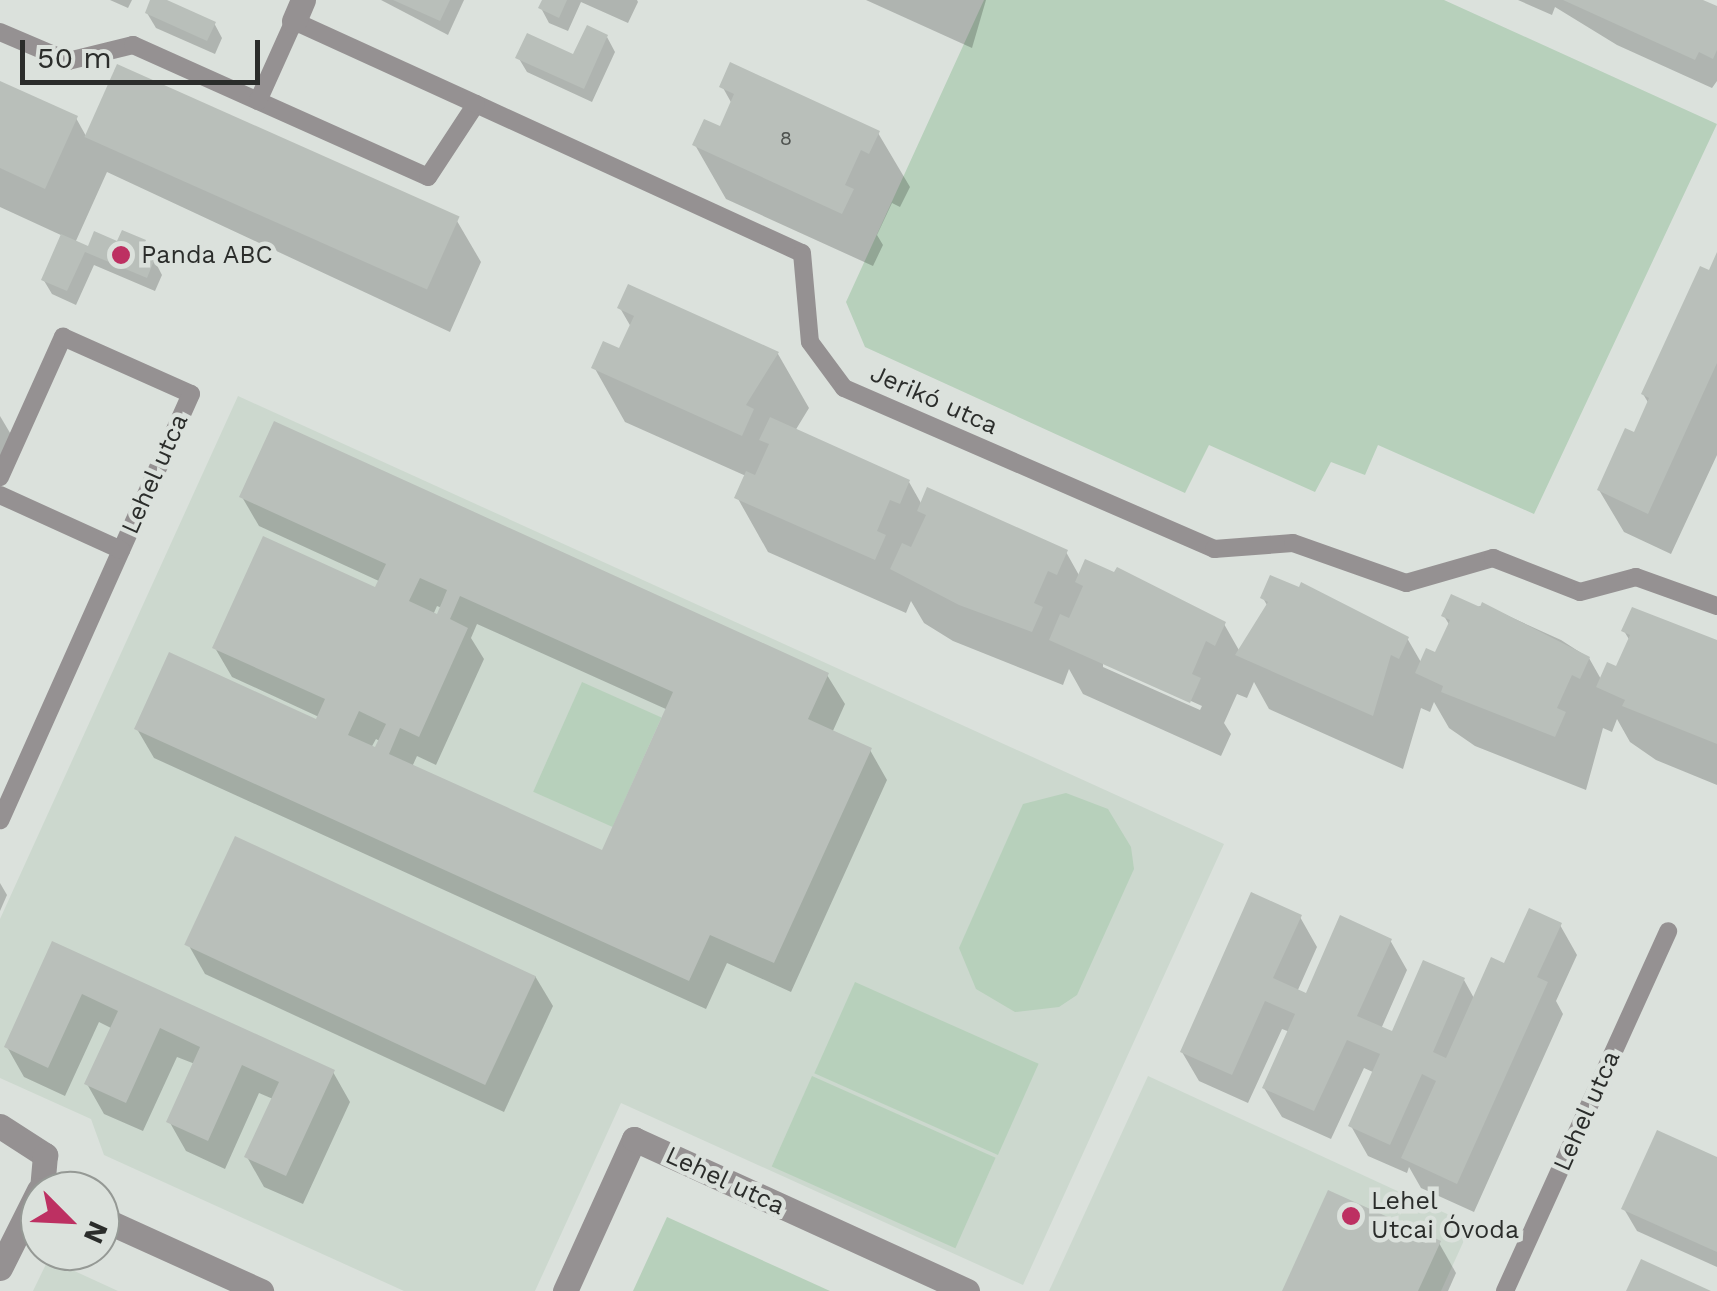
<!DOCTYPE html>
<meta charset="utf-8">
<style>
body{margin:0}
#map{position:relative;width:1717px;height:1291px;overflow:hidden;background:#dbe1dc;font-family:"Work Sans",sans-serif}
div>[style]{position:absolute}
[style*='--x']{left:calc(var(--x)*1px);top:calc(var(--y)*1px);width:calc(var(--w)*1px);rotate:calc(var(--a)*1deg)}
.built>*{inset:0;background:#ccd8ce}
.green>*{inset:0;background:#b7d0bb;transform-origin:0 0}
.shadow>*{inset:0;background:#0003}
.building>*{inset:0;background:#b9bfba;transform-origin:0 0}
.service>*{height:18px;margin:-9px;padding:0 9px;transform-origin:9px;border-radius:9px;background:#959192}
.minor>*{height:25px;margin:-12.5px;padding:0 12.5px;transform-origin:12.5px;border-radius:12.5px;background:#959192}
.dots>*{width:28px;height:28px;translate:-50% -50%;box-sizing:border-box;border:5px solid #dbe1dc;border-radius:50%}
span{translate:-50% -50%;white-space:nowrap;text-align:center;line-height:1.15;-webkit-text-stroke:9px #dbe1dc;paint-order:stroke}
.number-label{font-size:20px;color:#4e524f}
.number-label span{-webkit-text-stroke-width:0}
.poi-label{font-size:25px;color:#2b2d2b}
.left{translate:0 -50%;text-align:left}
.street-label{font-size:25px;color:#2b2d2b}
.north{position:absolute;left:20px;top:1171px;width:100px;height:100px;box-sizing:border-box;background:#dbe1dc;border:2px solid #959995;border-radius:50%;rotate:114deg;font-size:28px;font-weight:700;line-height:40px;text-align:center;color:#2b2d2b}
.north::after{content:'';display:block;margin:auto;width:35px;height:45px;background:#bd3062;clip-path:polygon(50% 0,100% 100%,50% 72%,0 100%)}
.scale{position:absolute;left:20px;top:40px;width:240px;height:45px;box-sizing:border-box;border:5px solid #2b2d2b;border-top:0;padding-left:12px;font-size:30px;line-height:35px;white-space:nowrap;color:#2b2d2b;-webkit-text-stroke:8px #dbe1dc;paint-order:stroke}
</style>
<div id="map">
<div class="built">
<div style="clip-path:polygon(238px 396px,1224px 844px,1023px 1285px,621px 1103px,535px 1291px,404px 1291px,104px 1155px,91px 1119px,0 1078px,0 919px)"></div>
<div style="clip-path:polygon(1148px 1076px,1471px 1225px,1441px 1291px,1049px 1291px)"></div>
<div style="clip-path:polygon(48px 1260px,57px 1263px,118px 1291px,33px 1291px)"></div>
</div>
<div class="green">
<div style="clip-path:polygon(984px 0,1444px 0,1717px 124px,1534px 514px,1378px 445px,1365px 475px,1331px 462px,1315px 492px,1209px 445px,1185px 493px,865px 347px,846px 302px)"></div>
<div style="left:582px;top:682px;width:87px;height:120px;rotate:24deg"></div>
<div style="clip-path:polygon(1066px 793px,1108px 809px,1131px 847px,1134px 869px,1077px 995px,1059px 1007px,1015px 1012px,976px 989px,959px 948px,1023px 804px)"></div>
<div style="left:855px;top:982px;width:201px;height:100px;rotate:24deg"></div>
<div style="left:812px;top:1076px;width:201px;height:99px;rotate:24deg"></div>
<div style="clip-path:polygon(667px 1217px,830px 1291px,633px 1291px)"></div>
</div>
<div class="shadow">
<div style="clip-path:polygon(110px 0,132px 0,128px 8px)"></div>
<div style="clip-path:polygon(153px 0,214px 23px,222px 38px,215px 54px,156px 28px,147px 13px)"></div>
<div style="clip-path:polygon(381px 0,464px 0,448px 35px)"></div>
<div style="clip-path:polygon(544px 0,637px 0,638px 2px,628px 23px,581px 2px,568px 31px,549px 23px,541px 8px)"></div>
<div style="clip-path:polygon(866px 0,986px 0,972px 48px)"></div>
<div style="clip-path:polygon(1518px 0,1697px 0,1717px 9px,1717px 81px,1712px 88px,1617px 45px,1555px 7px,1552px 15px)"></div>
<div style="clip-path:polygon(607px 37px,615px 52px,592px 102px,527px 72px,518px 57px,575px 58px)"></div>
<div style="clip-path:polygon(0 84px,76px 118px,86px 136px,457px 221px,481px 262px,450px 332px,107px 172px,75px 243px,89px 249px,145px 242px,162px 275px,155px 291px,94px 265px,76px 305px,52px 294px,43px 279px,63px 236px,0 207px)"></div>
<div style="clip-path:polygon(722px 86px,878px 133px,910px 187px,900px 207px,892px 203px,877px 235px,883px 245px,873px 266px,726px 199px,695px 145px,721px 129px,732px 104px)"></div>
<div style="clip-path:polygon(1717px 258px,1717px 455px,1671px 554px,1624px 532px,1599px 490px,1635px 435px,1649px 404px,1643px 394px)"></div>
<div style="clip-path:polygon(evenodd,620px 308px,778px 354px,809px 408px,795px 431px,909px 482px,922px 505px,1066px 552px,1080px 577px,1224px 624px,1240px 652px,1268px 607px,1263px 598px,1407px 638px,1422px 664px,1436px 656px,1450px 626px,1444px 616px,1484px 605px,1561px 640px,1589px 658px,1602px 681px,1617px 670px,1630px 641px,1624px 631px,1717px 647px,1717px 785px,1656px 760px,1630px 742px,1617px 719px,1612px 732px,1603px 728px,1586px 790px,1475px 746px,1449px 728px,1434px 702px,1430px 712px,1421px 708px,1403px 769px,1269px 709px,1254px 682px,1247px 698px,1237px 694px,1224px 723px,1231px 734px,1221px 756px,1083px 694px,1069px 669px,1063px 685px,953px 641px,924px 623px,911px 601px,906px 613px,768px 552px,737px 497px,746px 476px,625px 422px,594px 367px,620px 351px,631px 327px,620px 308px,1103px 661px,1202px 706px,1200px 710px,1103px 667px,1103px 661px)"></div>
<div style="clip-path:polygon(0 416px,16px 443px,0 479px)"></div>
<div style="clip-path:polygon(evenodd,242px 497px,827px 675px,845px 704px,832px 733px,870px 750px,887px 780px,791px 992px,727px 963px,706px 1009px,154px 758px,137px 729px,317px 722px,319px 717px,232px 677px,215px 648px,376px 591px,381px 582px,259px 526px,242px 497px,437px 606px,442px 608px,438px 617px,433px 615px,437px 606px,242px 497px,477px 624px,668px 710px,603px 853px,412px 767px,417px 756px,436px 765px,484px 659px,471px 638px,477px 624px,242px 497px,376px 739px,381px 742px,376px 751px,371px 748px,376px 739px)"></div>
<div style="clip-path:polygon(0 883px,7px 895px,0 911px)"></div>
<div style="clip-path:polygon(1300px 917px,1317px 947px,1297px 992px,1307px 996px,1390px 940px,1407px 970px,1381px 1029px,1393px 1034px,1464px 980px,1475px 1000px,1560px 925px,1577px 955px,1556px 1001px,1563px 1014px,1474px 1212px,1421px 1188px,1409px 1167px,1407px 1173px,1368px 1156px,1351px 1126px,1375px 1073px,1364px 1068px,1331px 1139px,1282px 1117px,1264px 1088px,1290px 1032px,1282px 1029px,1248px 1103px,1199px 1081px,1182px 1052px)"></div>
<div style="clip-path:polygon(188px 944px,535px 976px,553px 1006px,504px 1112px,205px 974px)"></div>
<div style="clip-path:polygon(54px 945px,333px 1072px,350px 1102px,303px 1204px,264px 1187px,247px 1157px,273px 1099px,259px 1093px,225px 1169px,186px 1151px,169px 1121px,195px 1064px,177px 1057px,143px 1131px,104px 1114px,87px 1084px,113px 1029px,99px 1022px,65px 1096px,24px 1077px,7px 1047px)"></div>
<div style="clip-path:polygon(1717px 1160px,1717px 1267px,1637px 1231px,1624px 1209px)"></div>
<div style="clip-path:polygon(1439px 1243px,1456px 1273px,1448px 1291px,1285px 1291px)"></div>
</div>
<div class="building">
<div style="clip-path:polygon(150px 0,167px 0,216px 22px,207px 41px,145px 13px)"></div>
<div style="clip-path:polygon(393px 0,450px 0,440px 21px)"></div>
<div style="clip-path:polygon(542px 0,567px 0,559px 18px,538px 8px)"></div>
<div style="clip-path:polygon(1563px 0,1703px 0,1717px 6px,1717px 50px,1713px 59px,1699px 52px,1695px 60px)"></div>
<div style="clip-path:polygon(587px 25px,608px 35px,584px 89px,515px 58px,527px 33px,573px 54px)"></div>
<div style="clip-path:polygon(730px 62px,880px 131px,869px 154px,861px 150px,845px 185px,854px 189px,842px 214px,692px 145px,704px 119px,720px 126px,734px 94px,719px 87px)"></div>
<div style="left:117px;top:64px;width:375px;height:80px;rotate:24deg"></div>
<div style="clip-path:polygon(0 81px,78px 116px,45px 189px,0 168px)"></div>
<div style="clip-path:polygon(122px 230px,146px 240px,141px 252px,155px 258px,147px 278px,85px 252px,67px 291px,41px 280px,61px 234px,88px 246px,94px 231px,117px 241px)"></div>
<div style="clip-path:polygon(1717px 252px,1717px 363px,1648px 514px,1597px 490px,1625px 428px,1634px 432px,1649px 398px,1641px 394px,1700px 266px,1709px 270px)"></div>
<div style="clip-path:polygon(628px 284px,779px 352px,746px 405px,754px 409px,742px 436px,591px 368px,603px 341px,619px 348px,634px 316px,617px 308px)"></div>
<div style="clip-path:polygon(770px 417px,910px 480px,900px 504px,890px 500px,877px 531px,886px 535px,875px 560px,734px 498px,746px 471px,755px 475px,769px 444px,759px 440px)"></div>
<div style="clip-path:polygon(evenodd,274px 421px,829px 673px,808px 719px,872px 748px,774px 963px,710px 935px,689px 981px,134px 729px,169px 652px,316px 719px,325px 699px,212px 648px,263px 536px,375px 587px,386px 564px,239px 497px,274px 421px,420px 578px,447px 590px,437px 614px,409px 601px,420px 578px,274px 421px,460px 596px,673px 692px,602px 850px,389px 754px,400px 728px,419px 737px,468px 628px,450px 619px,460px 596px,274px 421px,359px 711px,386px 724px,375px 747px,348px 735px,359px 711px)"></div>
<div style="clip-path:polygon(927px 487px,1068px 550px,1057px 575px,1048px 571px,1034px 603px,1043px 607px,1032px 632px,959px 605px,890px 569px,902px 543px,911px 547px,926px 515px,917px 511px)"></div>
<div style="clip-path:polygon(1085px 559px,1114px 572px,1117px 567px,1226px 622px,1215px 646px,1206px 641px,1192px 674px,1201px 678px,1190px 703px,1049px 640px,1060px 614px,1069px 618px,1083px 586px,1075px 582px)"></div>
<div style="clip-path:polygon(1270px 575px,1299px 587px,1301px 582px,1409px 637px,1399px 659px,1391px 655px,1373px 716px,1235px 655px,1268px 602px,1260px 598px)"></div>
<div style="clip-path:polygon(1451px 594px,1480px 607px,1482px 602px,1590px 657px,1580px 679px,1572px 675px,1557px 708px,1566px 712px,1555px 737px,1441px 692px,1443px 686px,1415px 673px,1426px 648px,1435px 652px,1450px 620px,1441px 616px)"></div>
<div style="clip-path:polygon(1632px 607px,1717px 640px,1717px 744px,1622px 706px,1625px 700px,1596px 687px,1607px 662px,1616px 666px,1630px 635px,1621px 631px)"></div>
<div style="left:235px;top:836px;width:332px;height:120px;rotate:25deg"></div>
<div style="clip-path:polygon(1251px 892px,1302px 915px,1273px 978px,1306px 993px,1340px 915px,1392px 939px,1357px 1016px,1392px 1031px,1423px 960px,1465px 978px,1433px 1052px,1446px 1058px,1491px 957px,1504px 963px,1529px 908px,1562px 923px,1537px 977px,1548px 982px,1457px 1184px,1401px 1158px,1436px 1081px,1422px 1074px,1390px 1145px,1348px 1126px,1380px 1054px,1347px 1040px,1314px 1111px,1262px 1088px,1295px 1014px,1265px 1001px,1232px 1075px,1180px 1052px)"></div>
<div style="clip-path:polygon(52px 941px,335px 1070px,286px 1176px,244px 1157px,279px 1082px,242px 1065px,208px 1141px,166px 1122px,200px 1047px,160px 1028px,126px 1103px,84px 1084px,118px 1011px,82px 994px,48px 1068px,4px 1047px)"></div>
<div style="clip-path:polygon(1657px 1130px,1717px 1157px,1717px 1252px,1621px 1209px)"></div>
<div style="clip-path:polygon(1328px 1190px,1441px 1241px,1418px 1291px,1282px 1291px)"></div>
<div style="clip-path:polygon(1641px 1259px,1711px 1291px,1626px 1291px)"></div>
</div>
<div class="service">
<div style="--x:0;--y:32;--w:74;--a:23.1"></div>
<div style="--x:68;--y:61;--w:67;--a:-13.8"></div>
<div style="--x:133;--y:45;--w:323;--a:24.1"></div>
<div style="--x:428;--y:177;--w:87;--a:-56.7"></div>
<div style="--x:476;--y:104;--w:358;--a:24.6"></div>
<div style="--x:802;--y:253;--w:89;--a:84.9"></div>
<div style="--x:810;--y:342;--w:57;--a:53.5"></div>
<div style="--x:844;--y:388;--w:404;--a:23.5"></div>
<div style="--x:1214;--y:549;--w:79;--a:-4.3"></div>
<div style="--x:1293;--y:543;--w:120;--a:19.5"></div>
<div style="--x:1406;--y:583;--w:91;--a:-16"></div>
<div style="--x:1493;--y:558;--w:93;--a:21.3"></div>
<div style="--x:1580;--y:592;--w:58;--a:-15"></div>
<div style="--x:1636;--y:577;--w:86;--a:19.7"></div>
<div style="--x:258;--y:101;--w:88;--a:-65.8"></div>
<div style="--x:294;--y:21;--w:200;--a:24.5"></div>
<div style="--x:0;--y:477;--w:154;--a:-65.8"></div>
<div style="--x:63;--y:337;--w:140;--a:24"></div>
<div style="--x:191;--y:394;--w:467;--a:114.1"></div>
<div style="--x:0;--y:495;--w:133;--a:24.4"></div>
<div style="--x:1505;--y:1291;--w:395;--a:-65.6"></div>
</div>
<div class="minor">
<div style="--x:294;--y:21;--w:23;--a:-67"></div>
<div style="--x:0;--y:1126;--w:54;--a:32.8"></div>
<div style="--x:45;--y:1155;--w:36;--a:95"></div>
<div style="--x:100;--y:1218;--w:177;--a:24.4"></div>
<div style="--x:0;--y:1268;--w:87;--a:-63.4"></div>
<div style="--x:565;--y:1291;--w:167;--a:-65.6"></div>
<div style="--x:634;--y:1139;--w:366;--a:24.5"></div>
</div>
<div class="dots">
<div style="left:121px;top:255px;background:#bd3062"></div>
<div style="left:1351px;top:1216px;background:#bd3062"></div>
</div>
<div class="number-label">
<span style="left:786px;top:138px">8</span>
</div>
<div class="poi-label">
<span class="left" style="left:141px;top:255px">Panda ABC</span>
<span class="left" style="left:1371px;top:1216px">Lehel<br>Utcai Óvoda</span>
</div>
<div class="street-label">
<span style="left:934px;top:400px;rotate:24deg">Jerikó utca</span>
<span style="left:155px;top:474px;rotate:-66deg">Lehel utca</span>
<span style="left:1587px;top:1111px;rotate:-66deg">Lehel utca</span>
<span style="left:725px;top:1181px;rotate:25deg">Lehel utca</span>
</div>
<div class="north">N</div>
<div class="scale">50 m</div>
</div>
